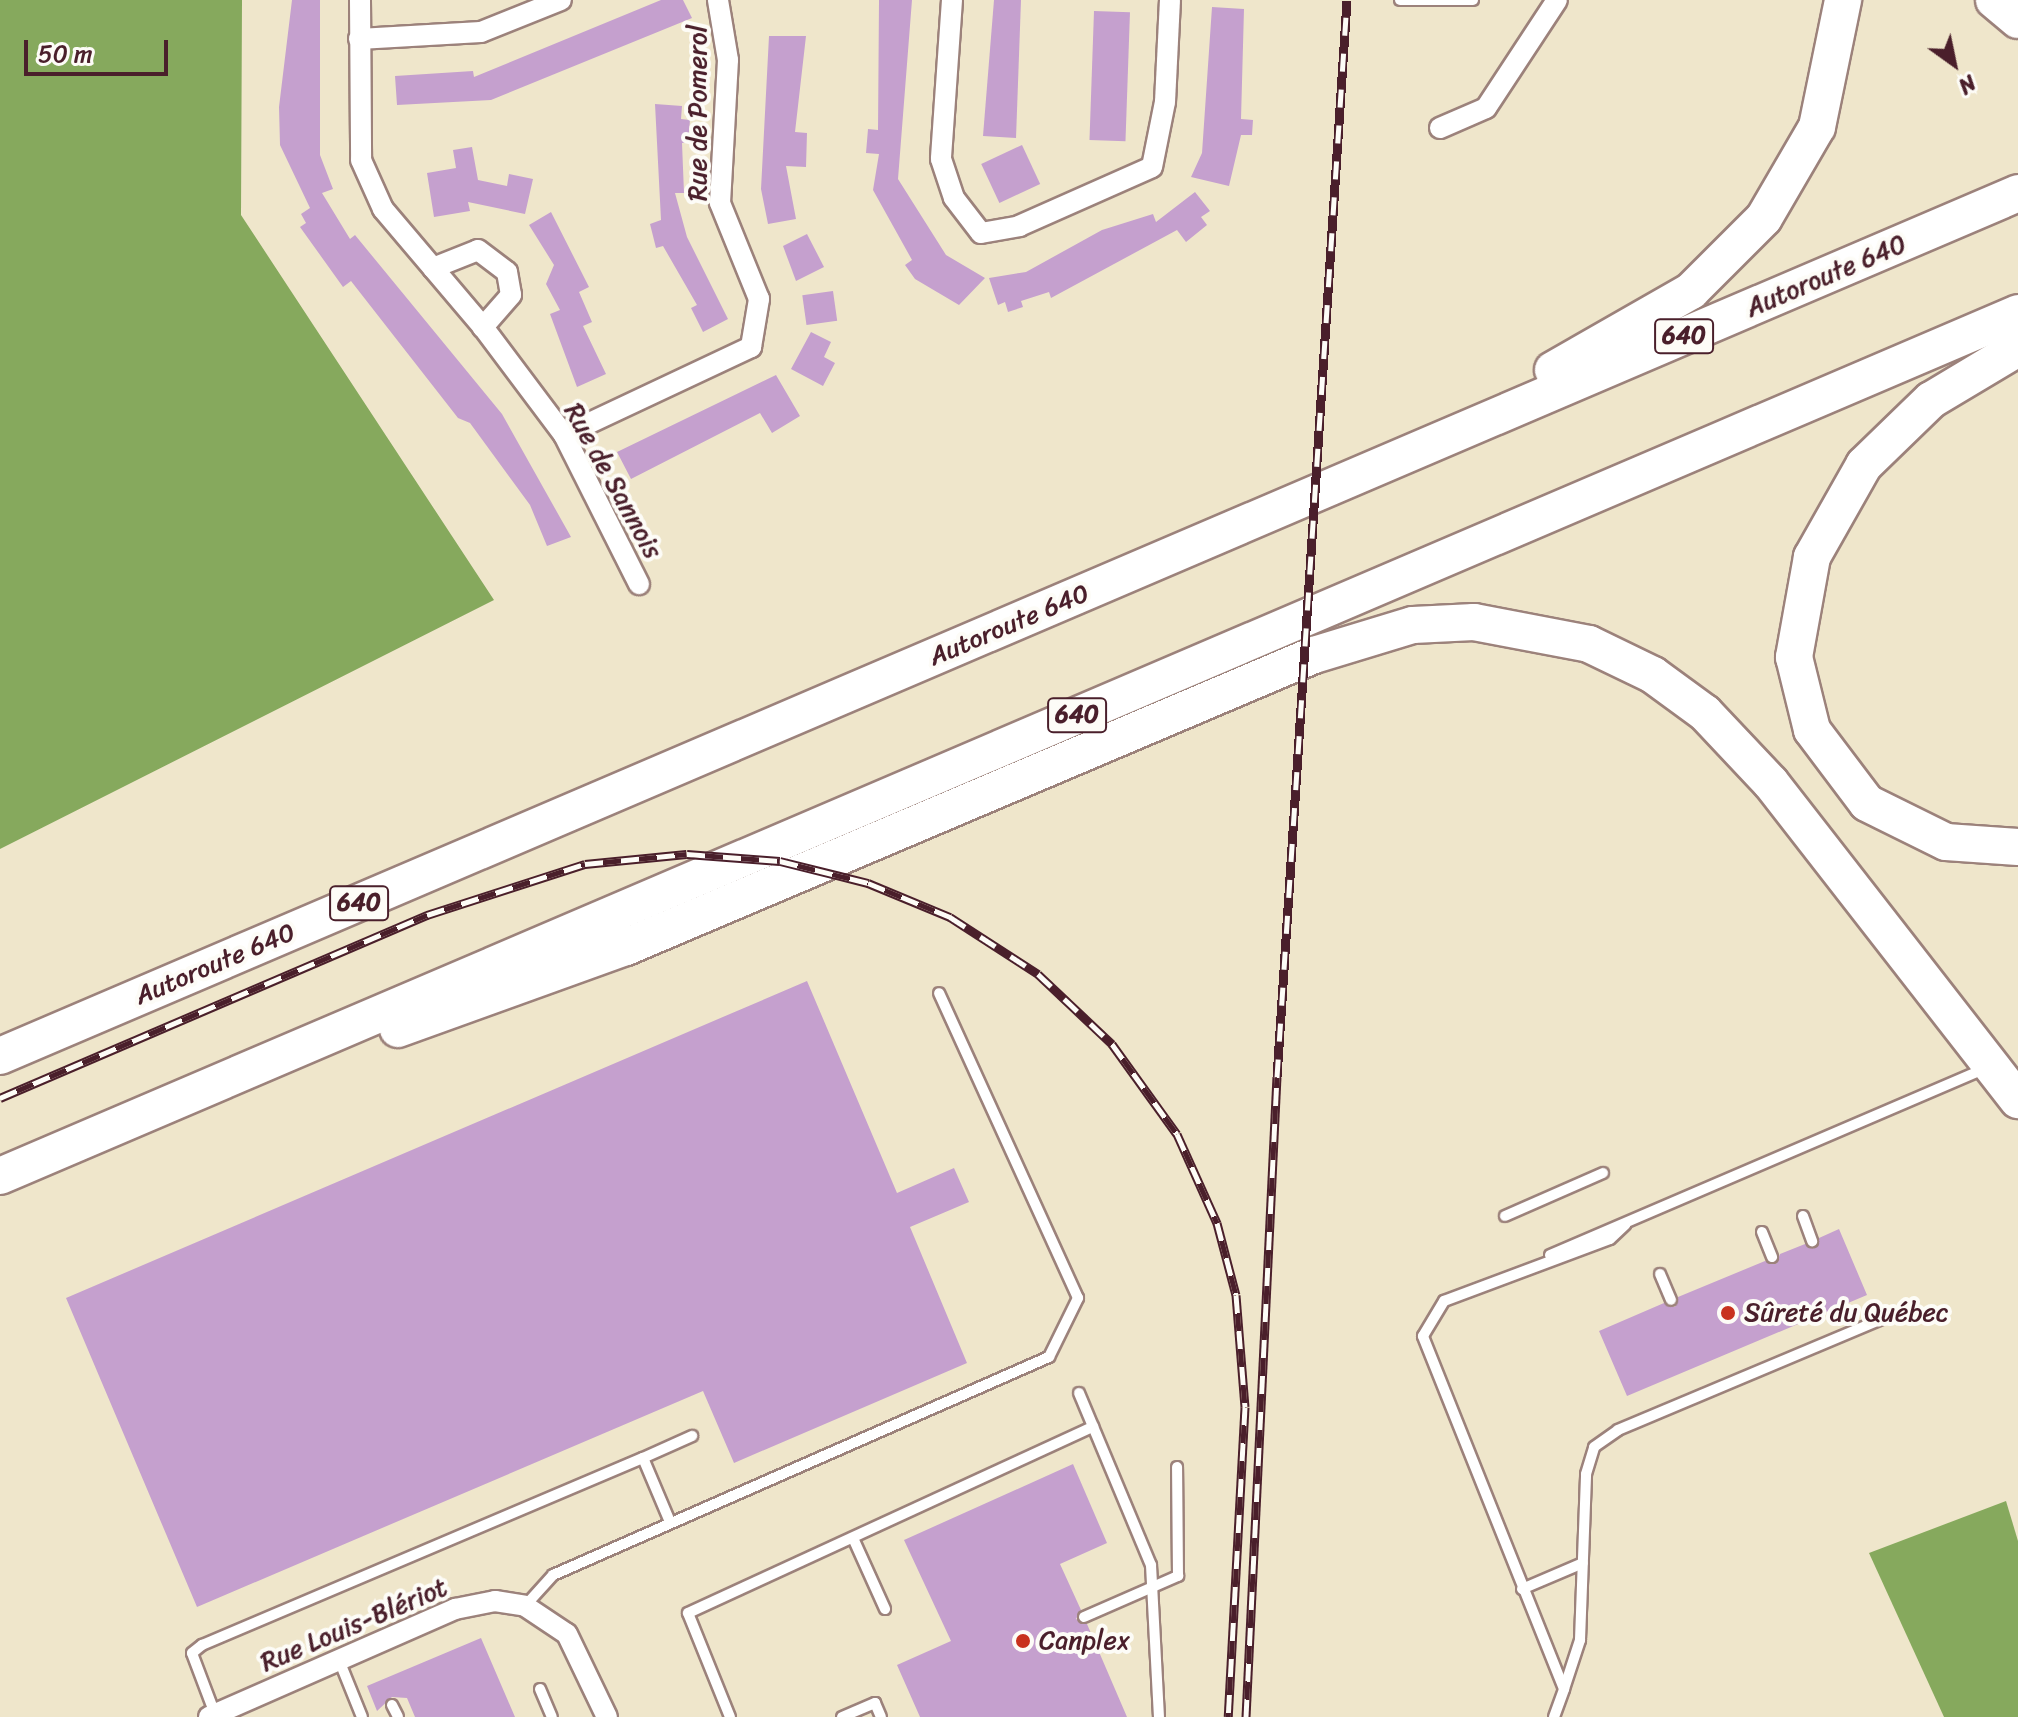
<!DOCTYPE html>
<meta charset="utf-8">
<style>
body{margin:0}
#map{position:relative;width:2018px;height:1717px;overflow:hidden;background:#efe6cb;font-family:Sriracha,sans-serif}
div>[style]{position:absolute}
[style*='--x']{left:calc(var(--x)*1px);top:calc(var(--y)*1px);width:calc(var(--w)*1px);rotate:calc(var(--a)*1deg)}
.forest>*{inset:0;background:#86a95d}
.building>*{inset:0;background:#c5a0ce;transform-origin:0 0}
.roads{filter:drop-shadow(2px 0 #9c827b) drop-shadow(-2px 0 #9c827b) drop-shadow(0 2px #9c827b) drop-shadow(0 -2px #9c827b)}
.service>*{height:10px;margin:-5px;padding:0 5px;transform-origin:5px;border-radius:5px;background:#fff}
.minor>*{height:20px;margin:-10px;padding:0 10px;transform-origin:10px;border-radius:10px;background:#fff}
.motorway>*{height:36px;margin:-18px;padding:0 18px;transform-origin:18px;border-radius:18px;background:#fff}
.rail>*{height:9px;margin-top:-4.5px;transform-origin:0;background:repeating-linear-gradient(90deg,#fdfcf7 0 18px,#4a1f2b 0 36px);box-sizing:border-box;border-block:2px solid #4a1f2b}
.dots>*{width:22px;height:22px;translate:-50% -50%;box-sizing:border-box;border:4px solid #fdfcf7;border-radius:50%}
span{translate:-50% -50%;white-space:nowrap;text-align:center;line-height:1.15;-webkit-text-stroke:8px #fdfcf7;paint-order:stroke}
.shield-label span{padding:2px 6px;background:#fdfcf7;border:2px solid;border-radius:6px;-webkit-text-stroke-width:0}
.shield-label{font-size:24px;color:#4a1f2b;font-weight:700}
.street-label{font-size:26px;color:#4a1f2b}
.poi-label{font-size:26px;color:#4a1f2b}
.left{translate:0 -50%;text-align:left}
.north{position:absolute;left:1914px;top:24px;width:80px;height:80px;-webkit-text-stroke:6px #fdfcf7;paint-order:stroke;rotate:147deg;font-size:22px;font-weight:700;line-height:32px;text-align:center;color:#4a1f2b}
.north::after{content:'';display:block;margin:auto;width:28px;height:36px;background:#4a1f2b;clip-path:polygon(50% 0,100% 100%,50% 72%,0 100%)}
.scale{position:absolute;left:24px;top:40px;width:144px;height:36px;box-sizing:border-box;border:4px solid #4a1f2b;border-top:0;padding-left:10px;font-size:24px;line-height:28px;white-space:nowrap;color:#4a1f2b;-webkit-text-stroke:6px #fdfcf7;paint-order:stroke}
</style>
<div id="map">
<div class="forest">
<div style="clip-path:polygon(0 0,242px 0,241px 215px,494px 600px,0 849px)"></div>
<div style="clip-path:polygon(2006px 1501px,2018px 1541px,2018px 1717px,1944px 1717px,1869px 1553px)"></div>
</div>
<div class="building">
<div style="clip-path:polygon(292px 0,320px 0,320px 155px,333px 189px,322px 193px,350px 239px,355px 235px,502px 414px,571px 537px,547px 546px,530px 505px,470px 423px,458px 418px,351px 281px,343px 287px,300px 227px,306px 223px,301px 214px,310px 208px,280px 145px,279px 107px)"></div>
<div style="clip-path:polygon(661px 0,683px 0,692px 18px,491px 100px,397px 105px,395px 76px,473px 71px,474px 77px)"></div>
<div style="clip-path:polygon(879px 0,912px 0,898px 179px,946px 255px,985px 278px,959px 305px,915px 279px,905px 265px,912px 260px,873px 190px,879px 154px,866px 153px,868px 129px,878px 130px)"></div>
<div style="clip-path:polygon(994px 0,1021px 0,1016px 138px,983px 136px)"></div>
<div style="clip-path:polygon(1212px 7px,1244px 9px,1241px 119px,1253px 120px,1252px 135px,1241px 135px,1229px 186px,1191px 177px,1202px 153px)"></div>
<div style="left:1094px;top:11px;width:36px;height:129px;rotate:2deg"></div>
<div style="clip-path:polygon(769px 36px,806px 36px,795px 132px,807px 133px,806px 167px,786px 166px,796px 219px,768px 224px,761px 189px)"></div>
<div style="clip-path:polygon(655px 104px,682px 106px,681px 119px,690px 120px,688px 143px,682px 143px,684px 193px,675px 193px,687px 237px,728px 319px,703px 332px,691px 308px,697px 305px,663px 246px,656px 248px,650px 224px,661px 220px)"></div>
<div style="left:1022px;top:145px;width:43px;height:45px;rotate:65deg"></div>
<div style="clip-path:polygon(472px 147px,478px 180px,507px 186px,509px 174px,533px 179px,525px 214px,468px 202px,470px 211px,434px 217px,427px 173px,456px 168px,453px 150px)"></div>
<div style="clip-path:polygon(1195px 192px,1210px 211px,1201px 217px,1207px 225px,1186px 242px,1177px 230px,1051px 298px,1049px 292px,1021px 301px,1023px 307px,1008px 312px,1005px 302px,998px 305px,989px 278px,1026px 272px,1102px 230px,1153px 214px,1156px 222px)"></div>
<div style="clip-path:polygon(551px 212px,589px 287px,579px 292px,592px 322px,583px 326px,606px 374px,577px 387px,550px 314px,560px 310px,546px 284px,554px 265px,529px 225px)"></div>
<div style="clip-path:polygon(807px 234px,824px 267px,796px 281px,783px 246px)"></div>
<div style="left:833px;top:291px;width:30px;height:31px;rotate:82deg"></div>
<div style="clip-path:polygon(811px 332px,831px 342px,824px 357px,835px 363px,823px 386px,791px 369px)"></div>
<div style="clip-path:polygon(776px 375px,800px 416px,772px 433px,760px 413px,631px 479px,617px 452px)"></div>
<div style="clip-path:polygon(807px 981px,897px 1193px,954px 1168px,969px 1202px,910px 1227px,967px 1363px,734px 1463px,703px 1391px,197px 1607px,66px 1298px)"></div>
<div style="clip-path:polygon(1839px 1229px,1867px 1295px,1627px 1396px,1599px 1331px,1664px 1303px,1675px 1307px,1678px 1297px,1765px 1261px,1776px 1264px,1780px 1254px,1805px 1244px,1815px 1248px,1819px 1238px)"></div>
<div style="clip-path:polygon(1073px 1464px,1107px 1543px,1060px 1564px,1081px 1610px,1076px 1619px,1087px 1624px,1127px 1717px,920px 1717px,897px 1665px,951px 1641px,904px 1540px)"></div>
<div style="clip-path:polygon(481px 1638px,515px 1717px,415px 1717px,407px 1698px,392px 1697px,377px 1711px,367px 1686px)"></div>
</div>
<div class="roads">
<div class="service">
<div style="--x:1400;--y:0;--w:73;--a:0"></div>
<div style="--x:1505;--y:1216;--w:107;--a:-23.7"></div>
<div style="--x:1803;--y:1216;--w:27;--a:70"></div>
<div style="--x:1762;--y:1232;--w:27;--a:68"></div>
<div style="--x:1550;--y:1255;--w:474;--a:-23.2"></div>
<div style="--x:1660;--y:1274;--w:28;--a:67"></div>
<div style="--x:1079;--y:1393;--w:186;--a:67.3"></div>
<div style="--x:1151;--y:1565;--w:152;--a:87"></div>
<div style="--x:643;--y:1458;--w:54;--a:-24.2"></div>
<div style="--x:853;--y:1538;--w:78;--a:65.7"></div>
<div style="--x:1522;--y:1589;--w:66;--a:-23.1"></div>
<div style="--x:525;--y:1606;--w:42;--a:-47.9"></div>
<div style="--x:553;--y:1575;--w:542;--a:-23.73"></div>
<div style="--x:1049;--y:1357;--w:66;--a:-63.8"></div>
<div style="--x:1078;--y:1298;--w:335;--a:-114.5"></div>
<div style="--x:1084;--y:1617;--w:103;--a:-23.6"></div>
<div style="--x:1178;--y:1576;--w:109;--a:-90.5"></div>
<div style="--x:339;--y:1660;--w:61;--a:68"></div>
<div style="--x:540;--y:1689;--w:30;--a:67"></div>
<div style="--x:1564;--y:1689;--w:52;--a:-71.9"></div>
<div style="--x:1580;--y:1640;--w:166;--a:-87.9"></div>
<div style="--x:1586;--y:1474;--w:28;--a:-73"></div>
<div style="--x:1594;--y:1447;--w:29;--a:-35"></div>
<div style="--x:1618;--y:1430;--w:284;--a:-22.8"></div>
<div style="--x:392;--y:1705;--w:13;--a:63"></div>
<div style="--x:215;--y:1714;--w:65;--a:-110.7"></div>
<div style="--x:192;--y:1653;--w:13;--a:-39"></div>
<div style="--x:202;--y:1645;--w:479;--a:-23"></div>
<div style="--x:643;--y:1458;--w:69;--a:67.1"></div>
<div style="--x:730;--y:1717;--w:112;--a:-112"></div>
<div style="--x:688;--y:1613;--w:446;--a:-24.7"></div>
<div style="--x:842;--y:1717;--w:36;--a:-23"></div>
<div style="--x:875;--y:1703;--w:15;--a:67"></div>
<div style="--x:1554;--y:1717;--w:30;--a:-70"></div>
<div style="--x:1564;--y:1689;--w:380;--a:-111.8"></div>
<div style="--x:1423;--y:1336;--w:41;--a:-59"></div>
<div style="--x:1444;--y:1301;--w:177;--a:-20.5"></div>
<div style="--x:1610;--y:1239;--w:21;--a:-43"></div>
</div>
<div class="minor">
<div style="--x:360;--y:0;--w:160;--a:89.6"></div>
<div style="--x:361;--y:160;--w:54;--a:65.8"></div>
<div style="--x:383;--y:209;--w:77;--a:49.7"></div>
<div style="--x:433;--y:268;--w:48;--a:-21.8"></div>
<div style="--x:478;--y:250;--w:36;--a:37"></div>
<div style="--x:507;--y:272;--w:23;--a:80"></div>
<div style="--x:511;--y:295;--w:43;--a:131.2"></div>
<div style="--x:483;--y:327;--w:135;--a:53.1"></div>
<div style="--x:564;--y:435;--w:167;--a:63.3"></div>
<div style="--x:952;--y:0;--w:159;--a:94"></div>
<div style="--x:941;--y:159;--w:41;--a:71.6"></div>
<div style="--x:954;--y:198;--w:44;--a:52.4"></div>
<div style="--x:981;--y:233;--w:39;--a:-10"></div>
<div style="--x:1019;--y:226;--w:145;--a:-23.9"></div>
<div style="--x:1152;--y:167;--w:66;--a:-78.7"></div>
<div style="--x:1165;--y:102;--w:102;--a:-87.2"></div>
<div style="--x:359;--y:39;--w:122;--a:-3.3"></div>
<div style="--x:481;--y:32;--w:86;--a:-21.8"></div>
<div style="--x:1440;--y:128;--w:50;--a:-23.5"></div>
<div style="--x:1486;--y:108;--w:129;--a:-56.7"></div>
<div style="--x:433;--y:268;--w:77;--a:49.7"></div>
<div style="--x:564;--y:435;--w:207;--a:-25.2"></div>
<div style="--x:751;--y:347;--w:49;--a:-80.5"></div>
<div style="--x:759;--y:299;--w:104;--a:-112.1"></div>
<div style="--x:720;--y:203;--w:143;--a:-86.8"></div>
<div style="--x:728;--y:60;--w:61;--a:-99.5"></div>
<div style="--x:209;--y:1717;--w:269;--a:-23.7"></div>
<div style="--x:455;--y:1609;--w:41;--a:-11.3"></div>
<div style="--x:495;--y:1601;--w:30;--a:9"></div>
<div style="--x:525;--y:1606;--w:50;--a:33.7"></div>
<div style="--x:567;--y:1634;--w:92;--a:64.3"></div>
</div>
<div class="motorway">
<div style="--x:1994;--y:0;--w:31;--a:40"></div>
<div style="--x:2018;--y:348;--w:101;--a:149.1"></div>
<div style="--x:1931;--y:400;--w:93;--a:135.9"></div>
<div style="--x:1864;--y:465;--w:106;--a:119.5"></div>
<div style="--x:1812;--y:557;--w:102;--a:100.2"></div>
<div style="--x:1794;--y:657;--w:75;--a:76.1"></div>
<div style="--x:1812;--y:730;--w:91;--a:53"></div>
<div style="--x:1867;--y:803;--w:88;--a:26.3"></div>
<div style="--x:1946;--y:842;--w:72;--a:4"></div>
<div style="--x:1553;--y:370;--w:159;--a:-29.8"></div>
<div style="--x:1691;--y:291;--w:103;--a:-45"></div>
<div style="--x:1764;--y:218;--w:105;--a:-59.8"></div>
<div style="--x:1817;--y:127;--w:130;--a:-78.4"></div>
<div style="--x:398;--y:1029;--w:242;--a:-19.8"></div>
<div style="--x:626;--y:947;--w:747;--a:-23"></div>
<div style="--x:1314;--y:655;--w:103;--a:-16.9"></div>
<div style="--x:1413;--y:625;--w:61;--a:-2.8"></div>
<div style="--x:1474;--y:622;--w:117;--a:10.8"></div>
<div style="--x:1589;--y:644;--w:71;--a:25.8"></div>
<div style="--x:1653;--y:675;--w:64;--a:36.2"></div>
<div style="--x:1705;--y:713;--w:96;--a:46.7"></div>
<div style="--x:1771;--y:783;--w:402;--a:52.1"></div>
<div style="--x:0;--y:1056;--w:2195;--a:-23.15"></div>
<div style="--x:0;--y:1176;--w:2195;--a:-23.15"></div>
</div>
</div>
<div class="rail">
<div style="--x:0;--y:1098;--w:465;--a:-23.2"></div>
<div style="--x:427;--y:915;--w:166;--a:-17.9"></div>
<div style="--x:585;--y:864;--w:102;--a:-5.6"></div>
<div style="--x:687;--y:854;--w:93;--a:4.3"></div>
<div style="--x:780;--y:861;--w:91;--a:14"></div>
<div style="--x:868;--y:883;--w:89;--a:22.5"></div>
<div style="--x:950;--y:917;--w:105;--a:32.9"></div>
<div style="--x:1038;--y:974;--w:102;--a:43.4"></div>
<div style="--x:1112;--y:1044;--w:111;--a:54.2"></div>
<div style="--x:1177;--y:1134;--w:98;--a:65.8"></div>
<div style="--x:1217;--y:1223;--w:74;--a:75.2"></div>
<div style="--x:1236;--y:1295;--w:112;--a:85.4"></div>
<div style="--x:1245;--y:1407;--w:310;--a:93.1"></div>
<div style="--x:1246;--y:1717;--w:641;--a:-87.23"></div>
<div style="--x:1277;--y:1077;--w:1079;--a:-86.28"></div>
</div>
<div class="dots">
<div style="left:1728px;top:1313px;background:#c8321e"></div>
<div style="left:1023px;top:1641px;background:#c8321e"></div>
</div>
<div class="shield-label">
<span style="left:1684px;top:336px">640</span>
<span style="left:1077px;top:715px">640</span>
<span style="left:359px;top:903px">640</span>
</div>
<div class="street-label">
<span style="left:698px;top:113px;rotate:-90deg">Rue de Pomerol</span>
<span style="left:1826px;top:276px;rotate:-23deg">Autoroute 640</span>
<span style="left:613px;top:481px;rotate:61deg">Rue de Sannois</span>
<span style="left:1009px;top:625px;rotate:-23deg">Autoroute 640</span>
<span style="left:215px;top:964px;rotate:-23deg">Autoroute 640</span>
<span style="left:354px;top:1625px;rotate:-23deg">Rue Louis-Blériot</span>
</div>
<div class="poi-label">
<span class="left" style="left:1744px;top:1313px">Sûreté du Québec</span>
<span class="left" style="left:1039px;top:1641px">Canplex</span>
</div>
<div class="north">N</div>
<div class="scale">50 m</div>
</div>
